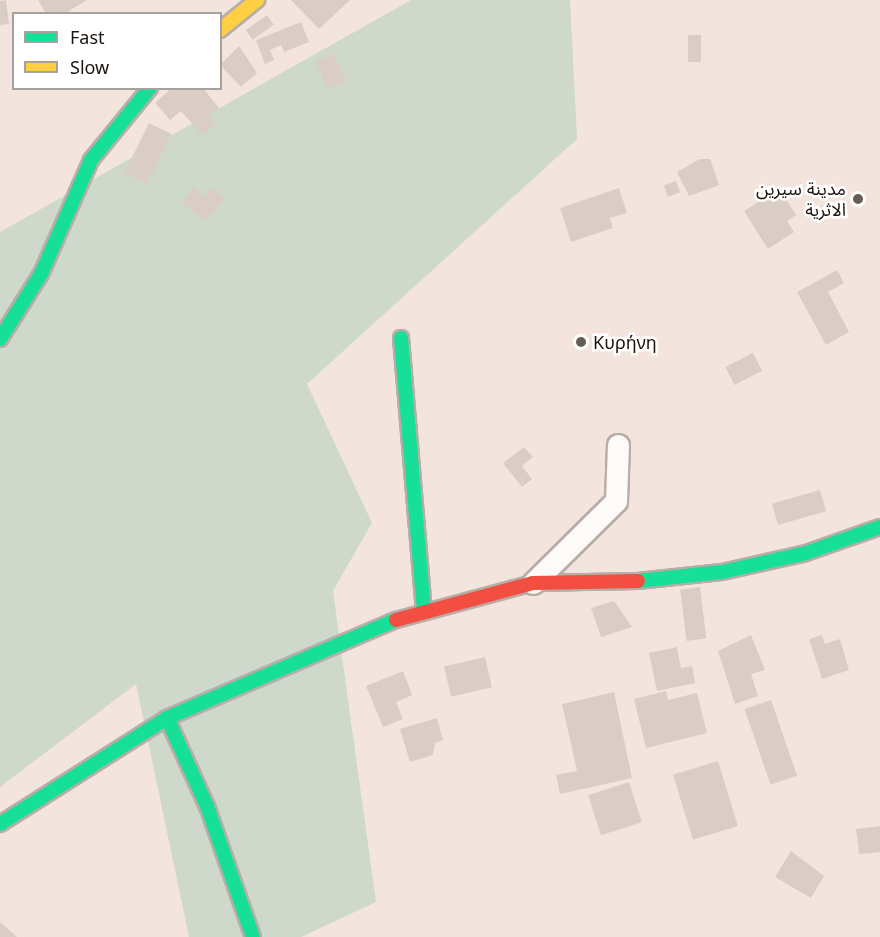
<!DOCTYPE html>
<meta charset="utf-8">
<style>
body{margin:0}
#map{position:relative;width:880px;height:937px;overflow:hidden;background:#f3e5dd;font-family:"Noto Sans","Noto Sans Arabic",sans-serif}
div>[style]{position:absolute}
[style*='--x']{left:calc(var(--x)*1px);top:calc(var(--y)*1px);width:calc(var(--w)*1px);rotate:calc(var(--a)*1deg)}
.green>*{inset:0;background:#ced9cb}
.building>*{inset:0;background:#dacdc5;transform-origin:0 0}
.roads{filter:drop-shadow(2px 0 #b8ada7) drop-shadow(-2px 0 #b8ada7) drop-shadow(0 2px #b8ada7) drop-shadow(0 -2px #b8ada7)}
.street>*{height:21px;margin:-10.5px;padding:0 10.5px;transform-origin:10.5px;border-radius:10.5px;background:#fdfbfa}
.fast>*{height:14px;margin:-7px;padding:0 7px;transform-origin:7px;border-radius:7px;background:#16e098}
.slow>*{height:14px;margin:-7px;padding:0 7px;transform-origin:7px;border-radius:7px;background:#ffcf43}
.jam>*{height:14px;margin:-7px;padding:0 7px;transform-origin:7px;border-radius:7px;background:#f24e42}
.dots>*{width:16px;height:16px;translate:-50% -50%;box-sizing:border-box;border:3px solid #fff;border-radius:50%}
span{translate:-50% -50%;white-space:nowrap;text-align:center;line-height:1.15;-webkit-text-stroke:5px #fff;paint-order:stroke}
.poi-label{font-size:18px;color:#1c140f}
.right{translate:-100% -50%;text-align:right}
.left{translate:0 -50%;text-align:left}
.legend{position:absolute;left:12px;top:12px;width:210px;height:78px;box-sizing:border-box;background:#fff;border:2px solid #a4a19f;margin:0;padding:8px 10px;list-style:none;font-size:18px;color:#1c140f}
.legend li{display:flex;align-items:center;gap:12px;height:30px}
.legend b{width:30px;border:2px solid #a4a19f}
</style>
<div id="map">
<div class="green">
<div style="clip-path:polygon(411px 0,570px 0,577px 139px,307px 384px,372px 523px,333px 591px,376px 902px,301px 937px,189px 937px,136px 684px,0 787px,0 232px)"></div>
</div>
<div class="building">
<div style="clip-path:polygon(6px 0,9px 24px,0 25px,0 1px)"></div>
<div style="clip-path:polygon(38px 0,87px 0,64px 14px,46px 14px)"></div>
<div style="clip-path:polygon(291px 0,350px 0,319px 29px)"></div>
<div style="left:267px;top:15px;width:12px;height:26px;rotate:55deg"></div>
<div style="clip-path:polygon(301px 22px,309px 42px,284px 52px,281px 45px,270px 50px,274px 60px,265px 64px,256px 40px)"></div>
<div style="left:688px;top:35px;width:13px;height:27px"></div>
<div style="clip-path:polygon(239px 46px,257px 73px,241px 87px,220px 65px)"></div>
<div style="left:334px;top:54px;width:30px;height:20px;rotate:66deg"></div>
<div style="clip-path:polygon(172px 88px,203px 88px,219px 108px,209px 116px,216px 124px,202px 135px,181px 111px,170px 120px,155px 103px)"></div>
<div style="left:149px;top:123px;width:25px;height:56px;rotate:26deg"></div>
<div style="clip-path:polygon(700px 159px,710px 159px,719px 185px,689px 196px,677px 172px)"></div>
<div style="left:676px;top:181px;width:12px;height:13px;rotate:70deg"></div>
<div style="clip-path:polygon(193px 188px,205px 197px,212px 188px,225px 198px,206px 221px,182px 203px)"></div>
<div style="clip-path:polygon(619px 188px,627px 213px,610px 218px,613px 228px,571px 242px,560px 208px)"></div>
<div style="clip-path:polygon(779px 189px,796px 215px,787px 221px,794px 232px,768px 249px,744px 211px)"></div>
<div style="clip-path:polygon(837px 270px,844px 283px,828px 292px,849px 332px,826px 345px,797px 292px)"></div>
<div style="left:753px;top:353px;width:20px;height:31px;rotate:63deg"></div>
<div style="clip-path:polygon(524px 447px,533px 457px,522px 466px,532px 479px,522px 487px,503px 463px)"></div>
<div style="left:820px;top:490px;width:22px;height:50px;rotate:74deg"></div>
<div style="left:700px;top:587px;width:52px;height:20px;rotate:83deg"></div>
<div style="clip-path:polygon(614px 601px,632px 627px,601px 637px,591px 608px)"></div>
<div style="clip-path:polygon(751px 635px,765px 670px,751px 674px,758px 696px,735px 704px,718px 651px)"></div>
<div style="clip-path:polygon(822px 635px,825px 644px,840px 639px,849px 670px,822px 679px,809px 639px)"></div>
<div style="clip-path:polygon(677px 647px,681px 668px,692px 666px,695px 683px,657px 691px,649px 653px)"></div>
<div style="left:485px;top:657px;width:31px;height:42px;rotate:77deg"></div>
<div style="clip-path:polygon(403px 671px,412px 695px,396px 702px,403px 719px,383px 727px,366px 686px)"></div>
<div style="clip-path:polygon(666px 691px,668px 700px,697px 693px,707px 733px,646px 748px,634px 699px)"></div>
<div style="clip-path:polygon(614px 692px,632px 778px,560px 794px,556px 775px,577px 771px,562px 704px)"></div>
<div style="left:771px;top:700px;width:80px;height:28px;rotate:71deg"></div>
<div style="clip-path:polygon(437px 718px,443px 740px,435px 743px,433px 755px,410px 762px,400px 729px)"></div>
<div style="left:718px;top:761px;width:68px;height:47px;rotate:73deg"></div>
<div style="left:629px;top:782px;width:42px;height:43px;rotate:72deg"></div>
<div style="clip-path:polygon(880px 826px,880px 852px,859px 854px,856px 829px)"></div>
<div style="clip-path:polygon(791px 851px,824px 876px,811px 898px,775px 877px)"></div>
<div style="clip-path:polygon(0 922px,17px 937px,0 937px)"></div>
</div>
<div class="roads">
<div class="street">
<div style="--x:533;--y:583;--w:117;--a:-44.7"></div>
<div style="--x:616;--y:501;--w:56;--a:-88"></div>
</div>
<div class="fast">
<div style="--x:401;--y:338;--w:274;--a:85.2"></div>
<div style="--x:0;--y:339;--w:77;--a:-57.8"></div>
<div style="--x:41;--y:274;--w:124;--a:-66.3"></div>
<div style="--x:91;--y:160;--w:93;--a:-50.7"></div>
<div style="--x:638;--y:581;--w:84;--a:-6.1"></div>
<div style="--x:722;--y:572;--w:86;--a:-12.7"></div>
<div style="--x:806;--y:553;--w:78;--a:-19.4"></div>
<div style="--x:167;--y:718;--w:97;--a:65.6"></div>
<div style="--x:207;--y:806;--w:139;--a:70.7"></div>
<div style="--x:0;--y:824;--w:198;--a:-32.4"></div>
<div style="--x:167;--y:718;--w:249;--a:-23.2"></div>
</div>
<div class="slow">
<div style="--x:220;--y:30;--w:48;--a:-39"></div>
</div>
<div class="jam">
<div style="--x:396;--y:620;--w:142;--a:-15.1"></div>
<div style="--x:533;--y:583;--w:105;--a:-1.1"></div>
</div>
</div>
<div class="dots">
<div style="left:858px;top:199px;background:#675d57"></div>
<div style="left:581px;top:342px;background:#675d57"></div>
</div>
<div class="poi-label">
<span class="right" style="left:846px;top:199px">مدينة سيرين<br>الاثرية</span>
<span class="left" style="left:593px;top:342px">Κυρήνη</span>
</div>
<ul class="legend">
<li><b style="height:8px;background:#16e098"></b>Fast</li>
<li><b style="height:8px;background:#ffcf43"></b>Slow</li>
</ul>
</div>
